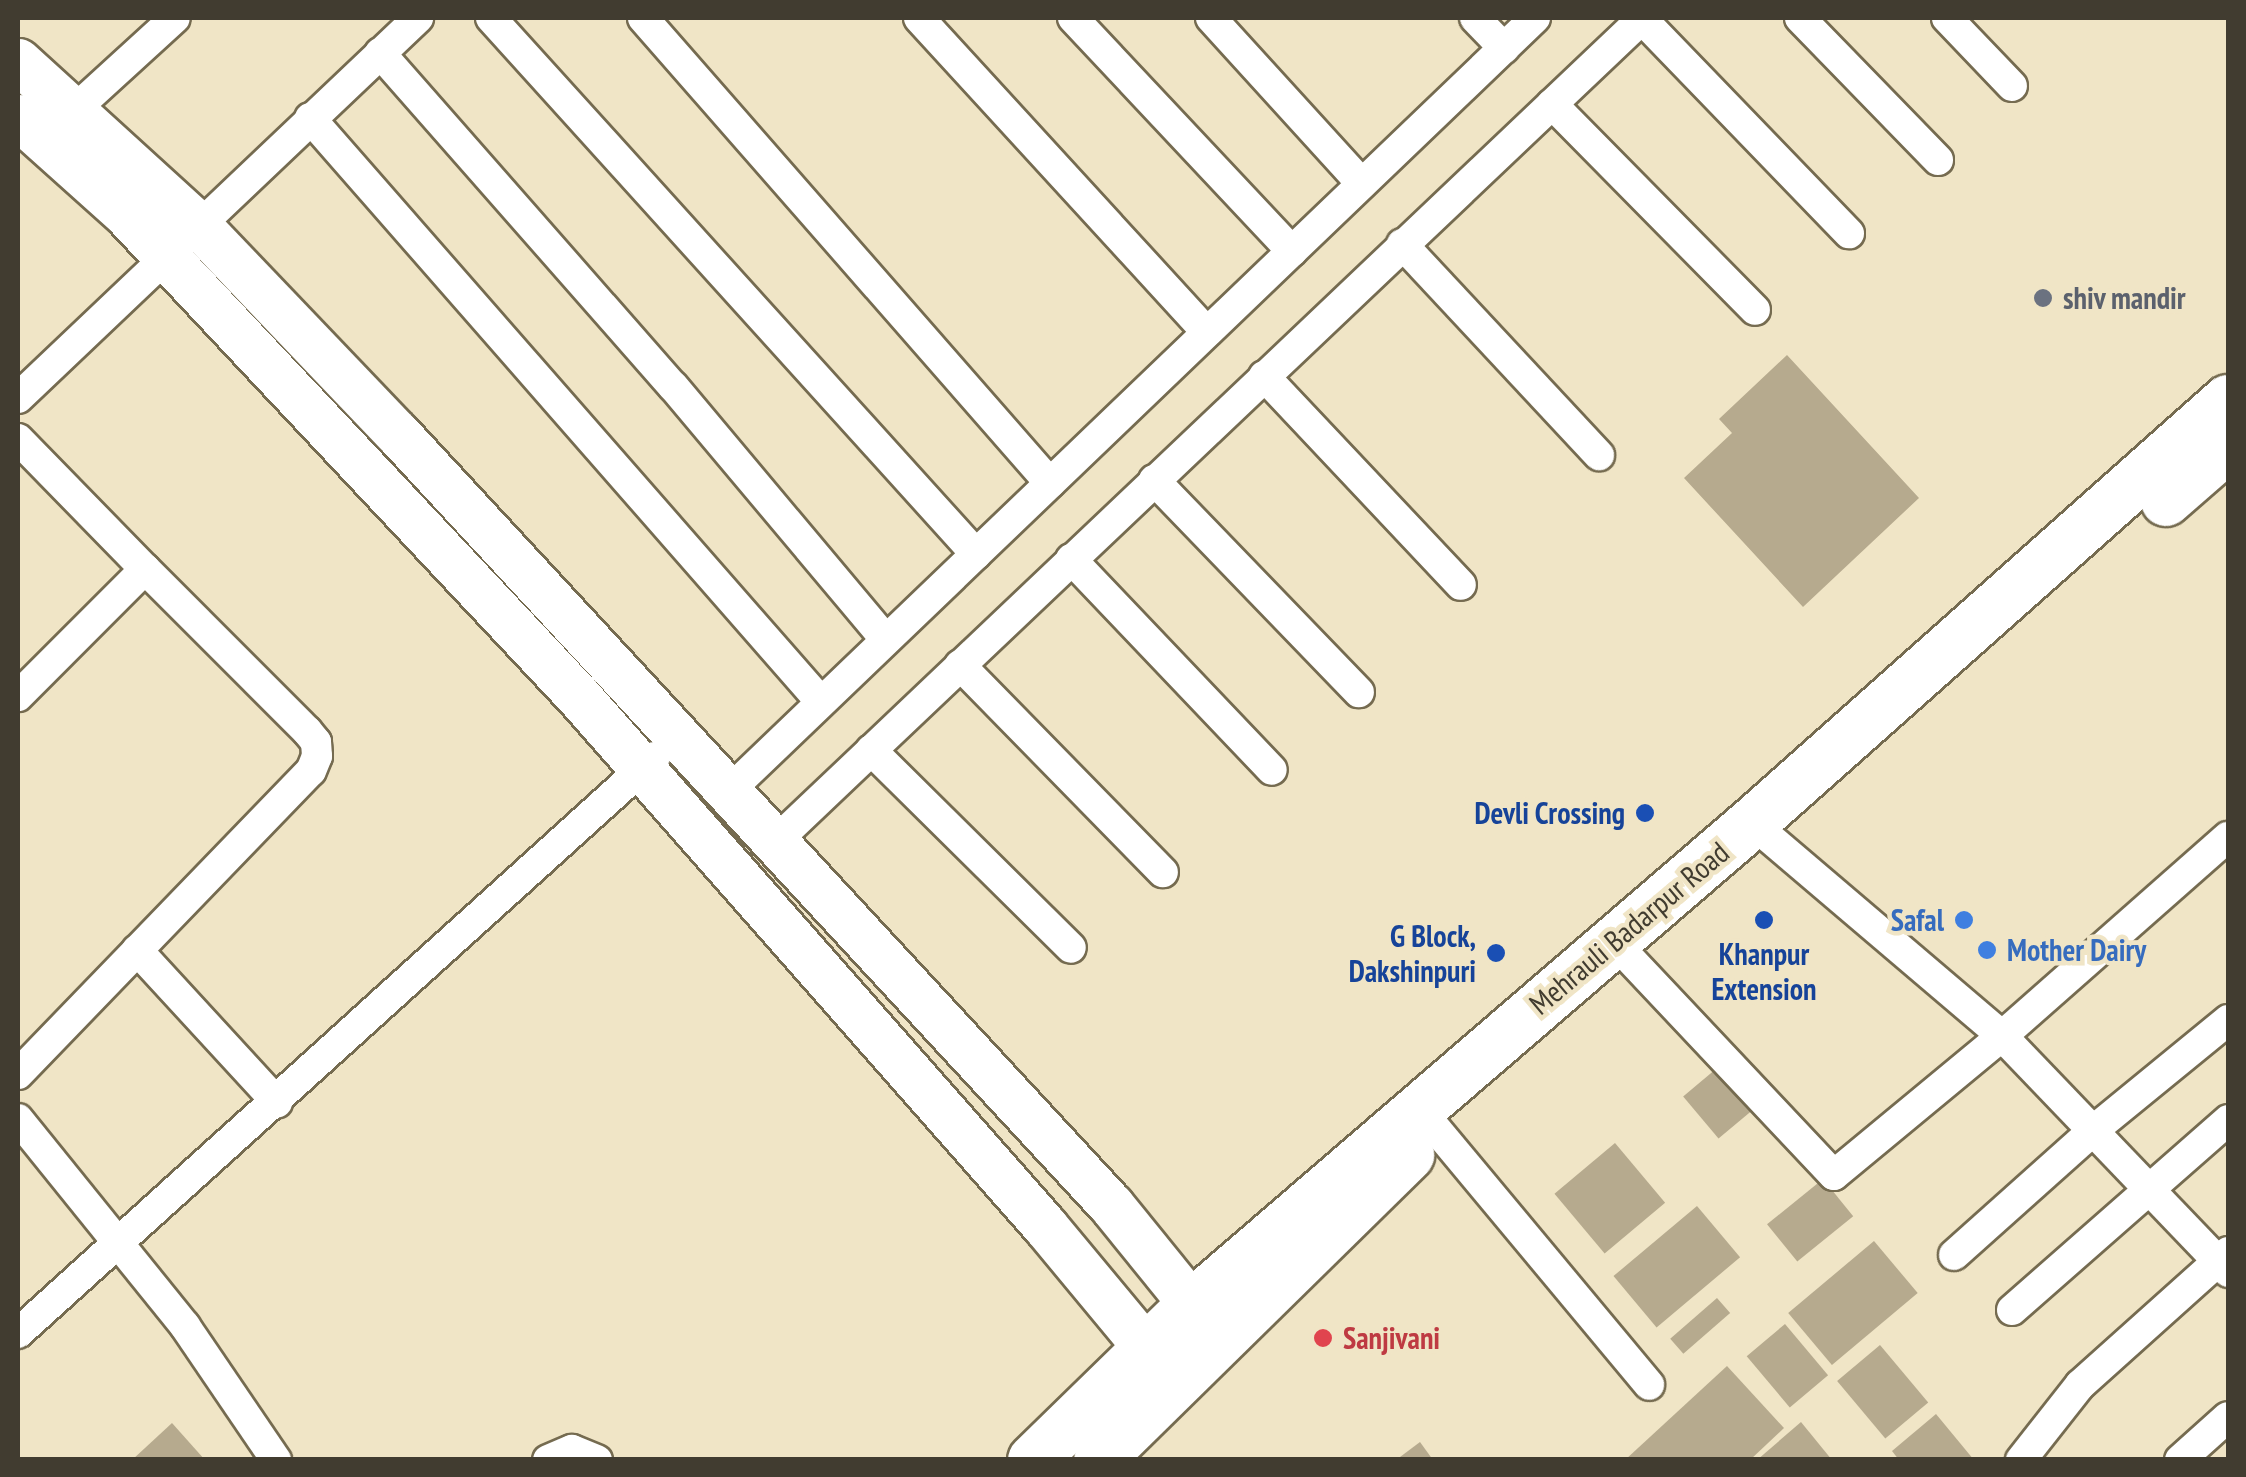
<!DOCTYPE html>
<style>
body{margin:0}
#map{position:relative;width:2246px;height:1477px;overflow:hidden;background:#f0e5c6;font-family:"PT Sans Narrow",sans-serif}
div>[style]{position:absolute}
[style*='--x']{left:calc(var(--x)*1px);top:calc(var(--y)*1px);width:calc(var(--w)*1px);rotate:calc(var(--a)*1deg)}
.building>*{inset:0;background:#b6aa8e;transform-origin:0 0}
.roads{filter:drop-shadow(2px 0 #756b50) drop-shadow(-2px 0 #756b50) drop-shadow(0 2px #756b50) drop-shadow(0 -2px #756b50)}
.street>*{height:30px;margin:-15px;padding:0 15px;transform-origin:15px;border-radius:15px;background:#fff}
.secondary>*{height:45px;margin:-22.5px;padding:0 22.5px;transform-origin:22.5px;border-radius:22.5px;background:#fff}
.primary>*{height:50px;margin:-25px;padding:0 25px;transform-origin:25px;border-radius:25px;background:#fff}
.dots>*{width:28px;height:28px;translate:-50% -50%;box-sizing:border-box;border:5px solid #f0e5c6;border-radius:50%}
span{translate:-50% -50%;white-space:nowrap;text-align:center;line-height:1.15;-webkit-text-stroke:9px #f0e5c6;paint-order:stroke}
.worship-label{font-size:30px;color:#5b616d;font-weight:700}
.left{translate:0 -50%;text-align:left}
.transit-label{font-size:30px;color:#164399;font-weight:700}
.right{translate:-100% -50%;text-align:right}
.shop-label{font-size:30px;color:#366cbe;font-weight:700}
.street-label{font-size:30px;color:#413c30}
.health-label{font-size:30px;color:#be3a42;font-weight:700}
.frame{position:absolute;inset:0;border:20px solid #413c30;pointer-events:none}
</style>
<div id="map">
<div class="building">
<div style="clip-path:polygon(1787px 355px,1919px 498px,1803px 607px,1684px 478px,1732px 433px,1719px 419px)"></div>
<div style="left:1723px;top:1063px;width:55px;height:52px;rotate:50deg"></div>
<div style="left:1615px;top:1143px;width:78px;height:79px;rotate:50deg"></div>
<div style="left:1823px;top:1179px;width:48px;height:72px;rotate:51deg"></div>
<div style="left:1697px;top:1206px;width:67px;height:109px;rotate:50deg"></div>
<div style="left:1874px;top:1241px;width:68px;height:112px;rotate:50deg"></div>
<div style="left:1717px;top:1298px;width:20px;height:62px;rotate:49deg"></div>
<div style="left:1785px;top:1324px;width:67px;height:50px;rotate:50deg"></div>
<div style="left:1880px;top:1345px;width:75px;height:56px;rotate:50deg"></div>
<div style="clip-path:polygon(1727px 1366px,1784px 1428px,1750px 1460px,1625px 1460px)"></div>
<div style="clip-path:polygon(1936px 1414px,1974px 1460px,1899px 1460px,1892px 1451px)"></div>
<div style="clip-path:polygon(1801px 1422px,1832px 1460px,1757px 1460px)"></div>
<div style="clip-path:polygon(172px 1423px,205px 1460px,132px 1460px)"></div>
<div style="clip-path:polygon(1420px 1442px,1433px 1460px,1396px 1460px)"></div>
</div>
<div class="roads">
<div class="street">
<div style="--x:491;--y:18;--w:723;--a:47.86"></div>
<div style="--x:643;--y:18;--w:618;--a:48.81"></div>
<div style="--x:919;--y:18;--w:426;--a:47.5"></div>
<div style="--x:1073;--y:18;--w:320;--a:46.8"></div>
<div style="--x:1211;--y:18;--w:224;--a:47.7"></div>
<div style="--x:1475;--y:18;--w:42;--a:46"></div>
<div style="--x:1800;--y:18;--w:198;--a:45.8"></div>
<div style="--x:1947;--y:18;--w:94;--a:46.3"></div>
<div style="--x:1642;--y:19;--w:298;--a:46"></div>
<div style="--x:380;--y:53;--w:444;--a:48.7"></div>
<div style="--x:673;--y:386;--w:331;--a:50"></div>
<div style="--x:1552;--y:104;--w:289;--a:45.4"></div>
<div style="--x:72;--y:112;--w:139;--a:-42.4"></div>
<div style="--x:310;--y:118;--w:776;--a:48.81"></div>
<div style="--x:1402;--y:244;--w:289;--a:47"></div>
<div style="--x:1264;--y:376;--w:287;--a:46.7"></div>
<div style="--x:18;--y:398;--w:552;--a:-43.53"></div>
<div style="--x:18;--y:439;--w:182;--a:45.7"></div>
<div style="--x:145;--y:569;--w:180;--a:135"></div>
<div style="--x:1154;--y:480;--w:295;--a:46"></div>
<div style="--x:1071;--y:559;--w:291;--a:46.4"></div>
<div style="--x:960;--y:665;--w:290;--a:45.6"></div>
<div style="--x:871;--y:750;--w:281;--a:44.7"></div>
<div style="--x:731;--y:789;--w:1114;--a:-43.8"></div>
<div style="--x:1752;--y:823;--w:328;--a:40.4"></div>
<div style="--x:2002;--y:1036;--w:327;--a:46.2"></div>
<div style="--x:777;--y:840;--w:1194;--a:-43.51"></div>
<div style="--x:137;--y:950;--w:207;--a:47.4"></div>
<div style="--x:1632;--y:961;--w:294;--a:46.7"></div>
<div style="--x:1834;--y:1175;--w:218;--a:-39.6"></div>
<div style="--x:2002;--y:1036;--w:301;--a:-41.4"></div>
<div style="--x:18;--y:1074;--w:421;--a:-46"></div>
<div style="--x:311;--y:771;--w:16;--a:-68"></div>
<div style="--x:317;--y:756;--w:14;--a:-94"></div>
<div style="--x:316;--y:742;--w:14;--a:-129"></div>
<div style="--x:307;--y:731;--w:229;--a:-135"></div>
<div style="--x:18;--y:1119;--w:266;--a:51.1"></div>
<div style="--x:185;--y:1326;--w:162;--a:55.8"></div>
<div style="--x:1436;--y:1129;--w:333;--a:50.2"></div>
<div style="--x:1954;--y:1255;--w:189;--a:-41.8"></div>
<div style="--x:2095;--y:1129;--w:172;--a:-39.3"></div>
<div style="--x:2012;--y:1310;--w:288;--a:-41.3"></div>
<div style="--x:18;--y:1333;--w:859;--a:-42.12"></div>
<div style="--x:548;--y:1460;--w:26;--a:-23"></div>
<div style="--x:572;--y:1450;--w:27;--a:22"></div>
<div style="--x:2021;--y:1460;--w:95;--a:-51.8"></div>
<div style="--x:2080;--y:1385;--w:199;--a:-41.9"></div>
<div style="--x:2180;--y:1460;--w:64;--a:-41.9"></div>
</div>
<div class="secondary">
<div style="--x:18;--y:61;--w:242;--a:42.3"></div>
<div style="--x:197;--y:224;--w:289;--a:46.3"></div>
<div style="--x:397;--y:433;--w:1052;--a:47.24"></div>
<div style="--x:1111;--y:1205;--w:129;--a:51"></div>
<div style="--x:18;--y:117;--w:145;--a:41.9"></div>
<div style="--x:126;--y:214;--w:664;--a:46.83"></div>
<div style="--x:580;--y:698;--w:704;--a:48.63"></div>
<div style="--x:1045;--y:1226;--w:161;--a:50.3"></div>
</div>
<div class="primary">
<div style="--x:2166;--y:501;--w:82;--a:-41.1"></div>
<div style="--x:1033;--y:1460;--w:222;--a:-44.3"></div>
<div style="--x:1192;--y:1305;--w:739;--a:-40.72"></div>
<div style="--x:1752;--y:823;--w:637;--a:-41.63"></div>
<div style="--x:1099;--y:1460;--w:435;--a:-44.5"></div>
</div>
</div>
<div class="dots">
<div style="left:2043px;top:298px;background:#6b7280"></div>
<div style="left:1645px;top:813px;background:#1a4fb4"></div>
<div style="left:1764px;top:920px;background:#1a4fb4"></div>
<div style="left:1964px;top:920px;background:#3f7fe0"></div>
<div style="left:1987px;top:950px;background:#3f7fe0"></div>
<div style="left:1496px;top:953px;background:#1a4fb4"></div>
<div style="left:1323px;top:1338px;background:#e0444e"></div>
</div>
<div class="worship-label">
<span class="left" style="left:2063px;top:298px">shiv mandir</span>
</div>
<div class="transit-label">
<span class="right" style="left:1625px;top:813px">Devli Crossing</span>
<span class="right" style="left:1476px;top:953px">G Block,<br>Dakshinpuri</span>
<span style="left:1764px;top:971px">Khanpur<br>Extension</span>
</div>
<div class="shop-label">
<span class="right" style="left:1944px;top:920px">Safal</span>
<span class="left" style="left:2007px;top:950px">Mother Dairy</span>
</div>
<div class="street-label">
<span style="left:1629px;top:928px;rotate:-40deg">Mehrauli Badarpur Road</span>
</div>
<div class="health-label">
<span class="left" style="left:1343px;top:1338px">Sanjivani</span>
</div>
<div class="frame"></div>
</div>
